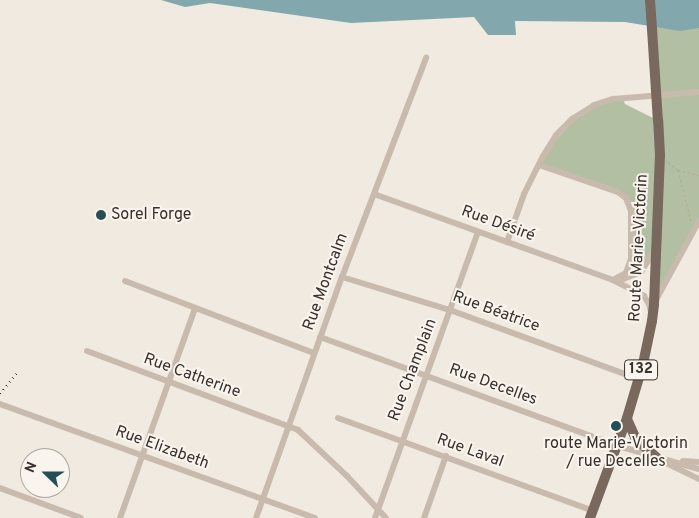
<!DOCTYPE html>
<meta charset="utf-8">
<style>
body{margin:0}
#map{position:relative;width:699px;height:518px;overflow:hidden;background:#f1eae1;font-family:Overpass,sans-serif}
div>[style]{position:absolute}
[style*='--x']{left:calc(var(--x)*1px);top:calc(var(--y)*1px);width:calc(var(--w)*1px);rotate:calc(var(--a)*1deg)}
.green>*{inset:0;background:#b3bfa2}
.water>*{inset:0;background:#82a7ac}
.path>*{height:1px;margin-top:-0.5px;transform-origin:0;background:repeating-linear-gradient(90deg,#b4a698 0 2.5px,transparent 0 5px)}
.minor>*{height:6px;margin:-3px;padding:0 3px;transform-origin:3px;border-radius:3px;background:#c8bbad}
.primary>*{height:10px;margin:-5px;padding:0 5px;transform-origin:5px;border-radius:5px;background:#78685e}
.rail>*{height:2px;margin-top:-1px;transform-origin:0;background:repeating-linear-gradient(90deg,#38302b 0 1px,transparent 0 5px)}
.primary-bridge>*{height:10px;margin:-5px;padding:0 5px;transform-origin:5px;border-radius:5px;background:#78685e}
.dots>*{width:14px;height:14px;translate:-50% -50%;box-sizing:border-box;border:2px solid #f9f4ed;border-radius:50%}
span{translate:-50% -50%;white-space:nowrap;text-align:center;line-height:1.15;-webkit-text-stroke:4px #f9f4ed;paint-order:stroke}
.shield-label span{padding:1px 4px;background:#f9f4ed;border:1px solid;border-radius:4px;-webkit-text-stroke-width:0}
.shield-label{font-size:15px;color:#38302b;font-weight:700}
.poi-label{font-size:16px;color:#38302b}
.left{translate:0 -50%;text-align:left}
.street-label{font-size:16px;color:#38302b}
.north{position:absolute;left:20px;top:448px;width:50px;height:50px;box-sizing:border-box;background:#f9f4ed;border:1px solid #aca69f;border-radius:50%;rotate:292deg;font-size:14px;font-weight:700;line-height:20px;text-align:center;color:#38302b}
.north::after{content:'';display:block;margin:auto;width:18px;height:22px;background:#244f55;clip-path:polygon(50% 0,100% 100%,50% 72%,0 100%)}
</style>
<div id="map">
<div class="green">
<div style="clip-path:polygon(699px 13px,699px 221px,660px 291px,656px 244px,644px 264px,629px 269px,631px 211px,626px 198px,539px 165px,546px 150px,582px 112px,622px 97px,625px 104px,657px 120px,656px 18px)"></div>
</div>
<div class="water">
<div style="clip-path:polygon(161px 0,699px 0,699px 28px,680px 31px,625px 22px,515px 21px,516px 35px,488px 35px,474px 17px,351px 23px,210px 3px,185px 7px)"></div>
</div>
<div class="path">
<div style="--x:668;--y:162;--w:13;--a:39"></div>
<div style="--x:678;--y:170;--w:22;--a:13"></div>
<div style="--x:678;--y:170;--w:53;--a:75.7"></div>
</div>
<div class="minor">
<div style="--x:539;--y:165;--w:83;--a:18.9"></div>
<div style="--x:618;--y:192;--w:10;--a:37"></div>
<div style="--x:626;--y:198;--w:14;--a:69"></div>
<div style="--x:631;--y:211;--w:48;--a:90"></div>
<div style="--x:631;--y:259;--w:15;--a:110"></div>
<div style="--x:626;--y:273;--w:15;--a:152"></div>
<div style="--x:374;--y:194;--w:254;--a:19.8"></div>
<div style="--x:613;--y:280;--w:35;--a:27"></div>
<div style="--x:644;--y:296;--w:9;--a:58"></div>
<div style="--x:649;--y:304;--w:8;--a:76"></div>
<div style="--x:507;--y:242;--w:51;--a:-70.5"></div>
<div style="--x:524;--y:194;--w:42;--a:-63.4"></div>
<div style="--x:543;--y:156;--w:25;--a:-58"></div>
<div style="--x:556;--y:135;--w:23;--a:-45"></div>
<div style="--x:572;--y:119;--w:26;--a:-32"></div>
<div style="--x:594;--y:105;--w:20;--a:-18"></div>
<div style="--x:613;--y:99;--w:86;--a:-4.7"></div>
<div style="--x:342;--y:277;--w:113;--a:17"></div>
<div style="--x:450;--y:310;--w:201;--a:20.1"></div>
<div style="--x:621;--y:280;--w:22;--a:-22"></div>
<div style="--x:641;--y:272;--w:22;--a:-58"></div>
<div style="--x:125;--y:281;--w:202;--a:20.9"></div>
<div style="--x:657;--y:298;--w:88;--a:-61.4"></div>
<div style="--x:320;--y:337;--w:317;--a:20.1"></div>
<div style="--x:618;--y:446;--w:84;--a:15.9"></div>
<div style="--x:87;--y:351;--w:225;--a:20.5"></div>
<div style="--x:298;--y:430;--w:67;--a:43.2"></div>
<div style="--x:347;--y:476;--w:57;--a:47.1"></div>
<div style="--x:0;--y:404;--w:335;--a:19.9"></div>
<div style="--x:338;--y:418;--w:271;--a:20"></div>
<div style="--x:660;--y:460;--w:43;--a:26"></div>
<div style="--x:683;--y:461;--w:16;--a:4"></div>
<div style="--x:0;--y:488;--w:86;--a:20.3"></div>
<div style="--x:120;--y:518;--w:223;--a:-70.3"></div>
<div style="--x:256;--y:518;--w:256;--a:-70.4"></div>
<div style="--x:342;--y:277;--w:235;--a:-69"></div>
<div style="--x:375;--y:518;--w:304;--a:-70.2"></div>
<div style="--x:424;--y:518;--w:66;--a:-70.5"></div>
</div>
<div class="primary">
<div style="--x:650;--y:0;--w:29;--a:86"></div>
<div style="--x:627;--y:419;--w:22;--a:66"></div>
<div style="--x:636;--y:439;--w:28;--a:42"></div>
<div style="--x:590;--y:518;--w:107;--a:-69.7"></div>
<div style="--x:627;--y:418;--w:56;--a:-73.5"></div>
<div style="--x:643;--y:364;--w:44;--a:-78.2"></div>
<div style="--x:652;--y:321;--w:17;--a:-83"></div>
<div style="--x:654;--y:304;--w:149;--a:-87.7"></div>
<div style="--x:660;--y:155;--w:34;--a:-93"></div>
</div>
<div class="rail">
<div style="--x:0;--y:394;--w:27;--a:-51"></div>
</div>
<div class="primary-bridge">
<div style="--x:652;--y:29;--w:92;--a:86.3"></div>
</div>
<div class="dots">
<div style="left:101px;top:215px;background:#244f55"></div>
<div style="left:616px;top:426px;background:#244f55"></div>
</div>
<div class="shield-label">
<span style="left:641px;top:370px">132</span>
</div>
<div class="poi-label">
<span class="left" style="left:111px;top:215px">Sorel Forge</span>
<span style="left:616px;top:453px">route Marie-Victorin<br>/ rue Decelles</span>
</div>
<div class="street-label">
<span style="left:498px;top:224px;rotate:20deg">Rue Désiré</span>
<span style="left:639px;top:248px;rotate:-87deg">Route Marie-Victorin</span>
<span style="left:326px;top:282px;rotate:-70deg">Rue Montcalm</span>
<span style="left:496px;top:312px;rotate:20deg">Rue Béatrice</span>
<span style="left:413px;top:370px;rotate:-69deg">Rue Champlain</span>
<span style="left:192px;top:376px;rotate:20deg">Rue Catherine</span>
<span style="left:493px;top:385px;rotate:20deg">Rue Decelles</span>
<span style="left:162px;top:448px;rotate:20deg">Rue Elizabeth</span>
<span style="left:470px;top:451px;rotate:20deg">Rue Laval</span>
</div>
<div class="north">N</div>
</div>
